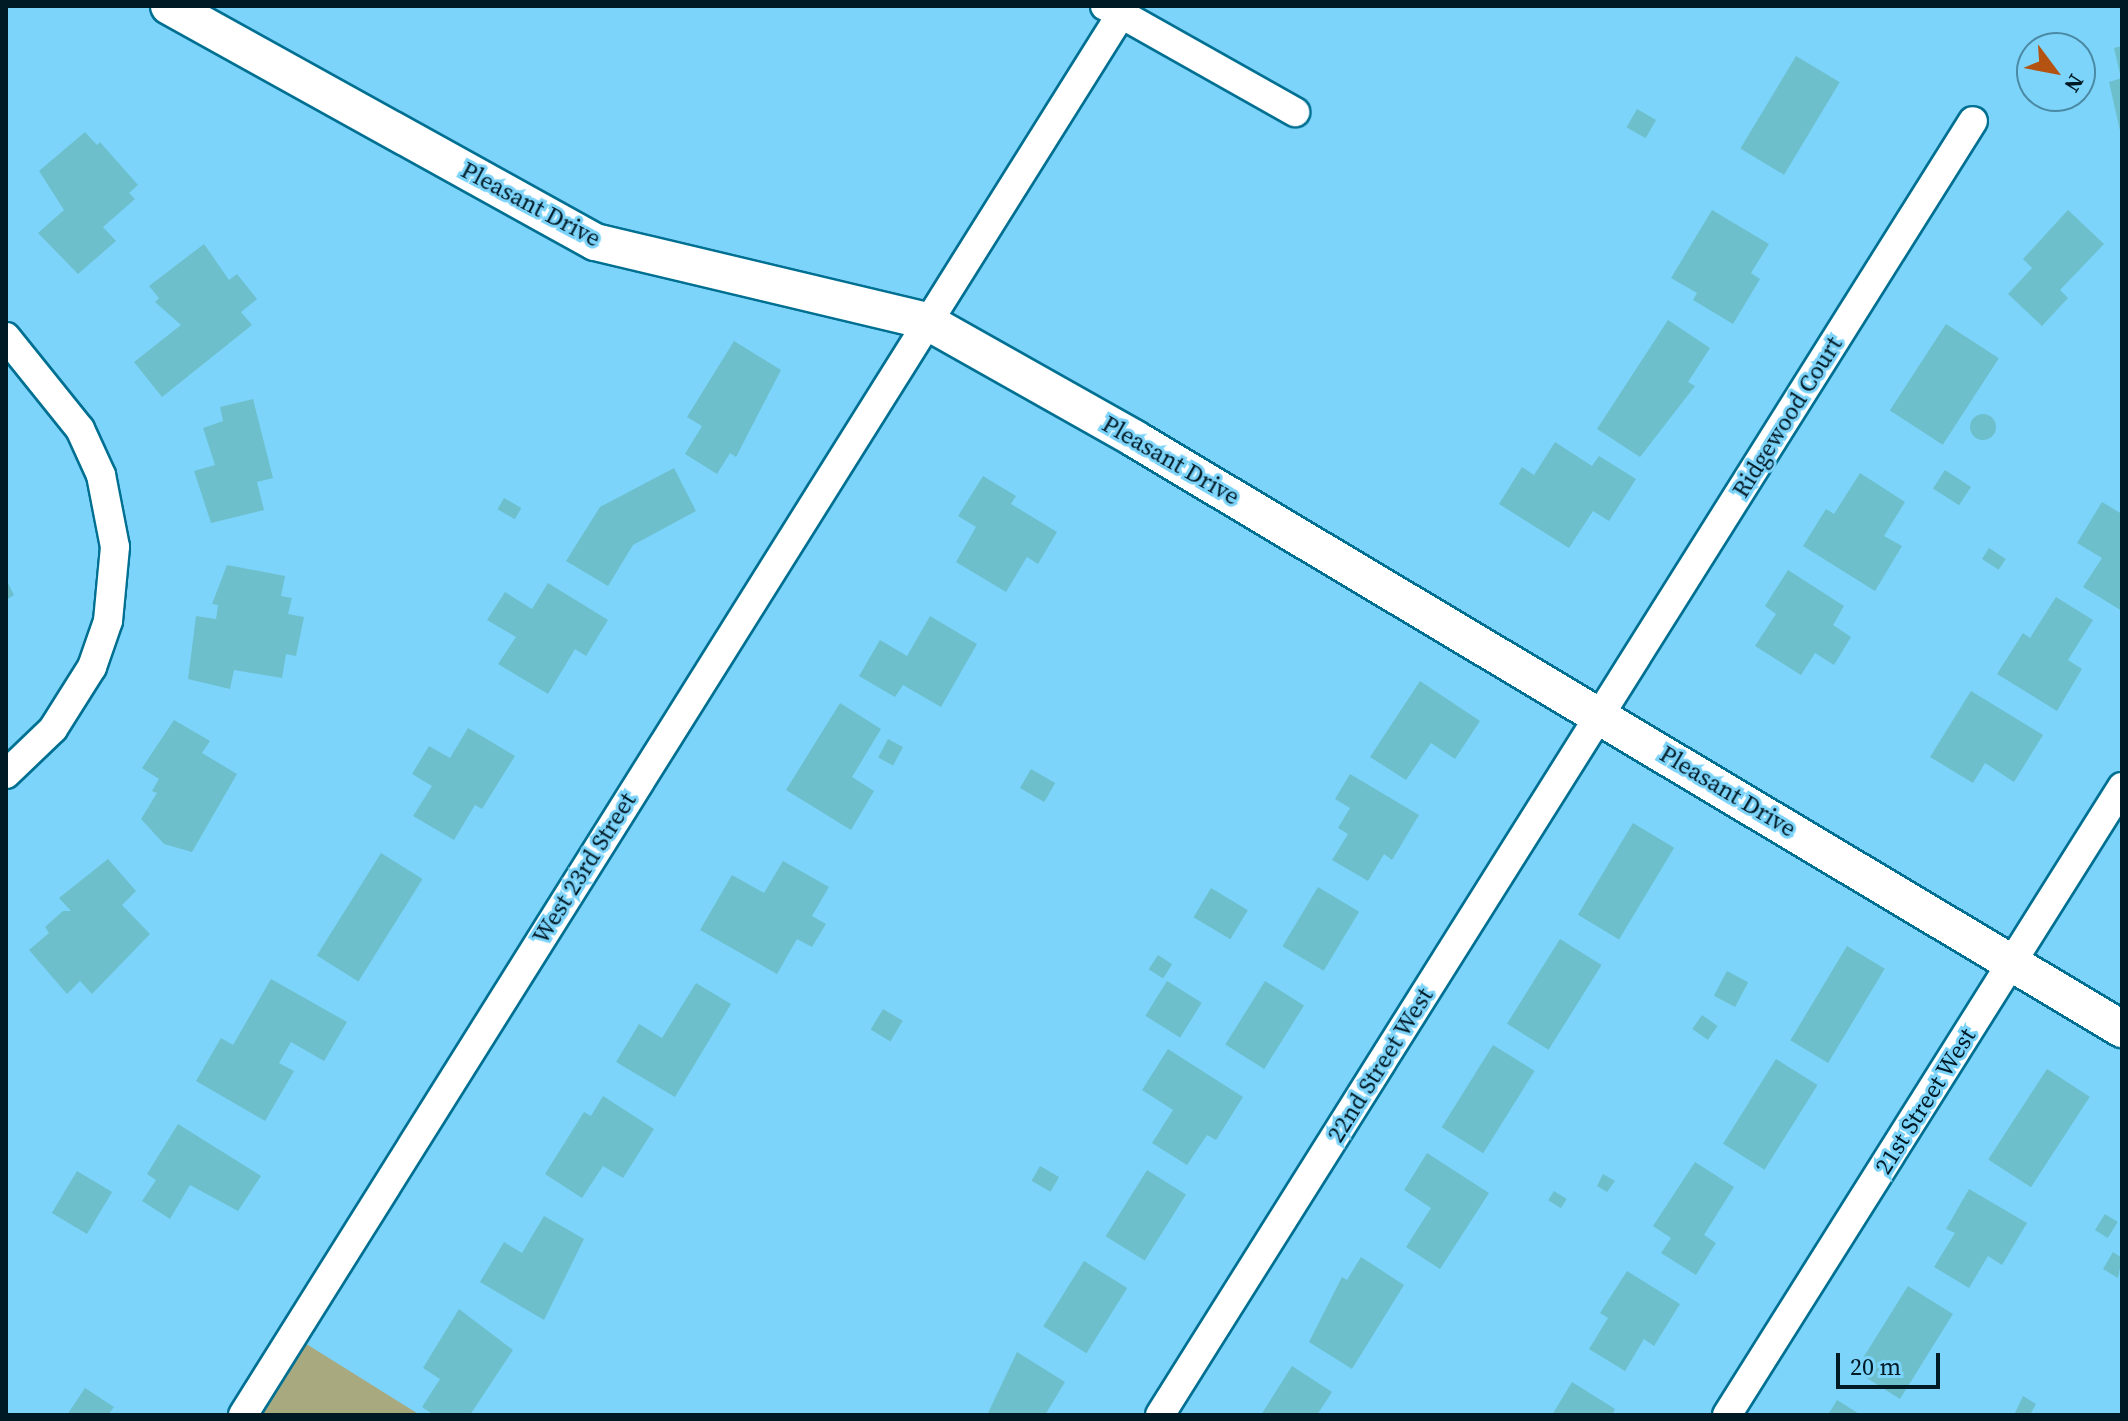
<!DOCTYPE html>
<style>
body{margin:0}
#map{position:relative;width:2128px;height:1421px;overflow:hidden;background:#7dd4fa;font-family:"Source Serif 4",serif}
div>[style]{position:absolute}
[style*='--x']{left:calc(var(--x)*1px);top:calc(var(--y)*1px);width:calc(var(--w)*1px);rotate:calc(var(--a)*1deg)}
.green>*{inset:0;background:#a9a980}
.building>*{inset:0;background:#6dbfcb;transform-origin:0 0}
.round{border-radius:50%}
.roads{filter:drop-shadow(2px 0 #007092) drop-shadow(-2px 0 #007092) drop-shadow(0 2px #007092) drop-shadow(0 -2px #007092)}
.minor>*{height:28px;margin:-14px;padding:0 14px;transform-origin:14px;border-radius:14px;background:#fff}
.tertiary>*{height:36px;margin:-18px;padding:0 18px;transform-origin:18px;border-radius:18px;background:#fff}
span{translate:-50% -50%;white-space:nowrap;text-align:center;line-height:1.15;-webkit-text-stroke:6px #7dd4fa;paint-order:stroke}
.street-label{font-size:24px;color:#001a25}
.frame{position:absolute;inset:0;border:8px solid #001a25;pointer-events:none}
.north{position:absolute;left:2016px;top:32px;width:80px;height:80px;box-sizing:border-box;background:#7dd4fa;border:2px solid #4b8aa5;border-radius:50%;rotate:122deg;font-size:22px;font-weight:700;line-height:32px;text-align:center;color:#001a25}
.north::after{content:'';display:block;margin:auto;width:28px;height:36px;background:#b45311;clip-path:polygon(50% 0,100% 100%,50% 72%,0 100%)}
.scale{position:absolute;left:1836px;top:1353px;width:104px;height:36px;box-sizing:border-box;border:4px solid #001a25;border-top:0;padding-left:10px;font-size:24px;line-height:28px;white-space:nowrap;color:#001a25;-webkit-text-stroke:6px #7dd4fa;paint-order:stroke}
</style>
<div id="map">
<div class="green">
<div style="clip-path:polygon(292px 1335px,420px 1415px,243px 1415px)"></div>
</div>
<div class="building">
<div style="clip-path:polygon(2122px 46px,2122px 78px,2121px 78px,2114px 48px)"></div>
<div style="left:1796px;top:56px;width:51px;height:108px;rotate:31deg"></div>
<div style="clip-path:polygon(2122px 78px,2122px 135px,2121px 135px,2109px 82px)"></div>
<div style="left:1637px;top:109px;width:22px;height:21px;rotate:30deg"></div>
<div style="clip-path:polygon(85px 132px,97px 145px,100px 142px,138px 185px,129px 193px,135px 199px,103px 227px,116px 241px,78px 274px,38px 233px,64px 210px,39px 171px)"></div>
<div style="clip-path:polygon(1712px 210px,1769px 244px,1751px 273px,1760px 279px,1733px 324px,1693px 300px,1697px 293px,1671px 278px)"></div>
<div style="clip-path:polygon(2068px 210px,2104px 244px,2060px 290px,2068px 298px,2042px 326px,2008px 294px,2032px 268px,2023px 259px)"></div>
<div style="clip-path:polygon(204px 244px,229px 280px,237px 274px,257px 299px,241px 312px,252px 325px,162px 397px,134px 362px,181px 325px,155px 302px,159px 298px,149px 286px)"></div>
<div style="clip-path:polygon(1668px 320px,1710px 348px,1688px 382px,1695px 386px,1640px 457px,1597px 429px)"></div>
<div style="left:1946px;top:324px;width:63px;height:103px;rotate:33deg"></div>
<div style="clip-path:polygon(734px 341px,781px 370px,736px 457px,730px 453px,717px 474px,685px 454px,702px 426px,687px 417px)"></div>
<div style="clip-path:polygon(253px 399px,273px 478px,257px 482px,264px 510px,211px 523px,194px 471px,215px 465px,203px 428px,223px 421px,220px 407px)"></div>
<div class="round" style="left:1970px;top:414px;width:26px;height:26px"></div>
<div style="clip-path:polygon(1555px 442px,1592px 466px,1599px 456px,1636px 479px,1609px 521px,1593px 511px,1569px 548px,1499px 504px,1522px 467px,1534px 475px)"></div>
<div style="clip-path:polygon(674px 468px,696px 511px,633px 545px,608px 586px,566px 561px,600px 507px)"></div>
<div style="left:1945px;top:470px;width:31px;height:22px;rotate:33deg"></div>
<div style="clip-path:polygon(1860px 473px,1905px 502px,1884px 536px,1902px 546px,1875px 591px,1803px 546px,1826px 509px,1834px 514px)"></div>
<div style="clip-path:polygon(983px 476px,1016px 496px,1011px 504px,1057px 532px,1038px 564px,1027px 557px,1006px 592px,956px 562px,976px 527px,958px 516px)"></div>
<div style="left:504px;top:498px;width:20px;height:13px;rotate:30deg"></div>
<div style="clip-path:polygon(2102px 502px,2122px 514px,2122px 611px,2083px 587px,2102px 558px,2077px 543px)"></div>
<div style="left:1989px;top:548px;width:20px;height:13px;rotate:33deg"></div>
<div style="clip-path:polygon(227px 565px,285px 576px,281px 596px,292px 598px,288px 614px,304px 617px,296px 656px,286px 654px,282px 678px,234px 670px,230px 689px,188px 679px,196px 616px,216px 619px,218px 605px,212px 604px)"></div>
<div style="clip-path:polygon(1788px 570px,1844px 606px,1833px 625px,1851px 637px,1834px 665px,1815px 653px,1801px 675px,1755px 646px,1776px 614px,1765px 606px)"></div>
<div style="clip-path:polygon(6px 579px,14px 595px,6px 600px)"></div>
<div style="clip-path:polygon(548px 583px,608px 620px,586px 656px,575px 649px,548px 694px,498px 664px,516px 637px,487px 620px,505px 592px,532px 609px)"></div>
<div style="clip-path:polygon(2056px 597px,2093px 620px,2068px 660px,2082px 669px,2057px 711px,1997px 674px,2023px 633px,2030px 638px)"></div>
<div style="clip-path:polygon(930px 616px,977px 644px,941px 707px,903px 685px,895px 697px,859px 676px,880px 640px,907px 656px)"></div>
<div style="clip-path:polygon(1420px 681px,1480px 721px,1455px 759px,1431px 743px,1406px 780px,1370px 757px)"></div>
<div style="clip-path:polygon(1971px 691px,2043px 735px,2014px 782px,1985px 763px,1973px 783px,1930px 757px)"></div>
<div style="clip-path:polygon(840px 703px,881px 729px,852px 777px,874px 791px,851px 830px,786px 790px)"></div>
<div style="clip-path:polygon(174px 720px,210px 741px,202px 753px,237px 774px,192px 852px,164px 844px,141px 819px,157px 793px,152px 791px,159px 779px,142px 768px)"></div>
<div style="clip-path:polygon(468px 728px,515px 756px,482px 809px,475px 805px,454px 840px,413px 816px,432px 786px,412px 774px,429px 746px,450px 758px)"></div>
<div style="left:888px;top:739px;width:17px;height:21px;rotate:28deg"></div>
<div style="left:1031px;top:769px;width:28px;height:22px;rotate:30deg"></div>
<div style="clip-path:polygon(1350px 774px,1419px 815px,1392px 860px,1384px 854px,1368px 881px,1332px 860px,1348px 834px,1338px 828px,1350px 808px,1335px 799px)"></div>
<div style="left:1633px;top:823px;width:48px;height:107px;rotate:31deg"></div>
<div style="left:381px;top:853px;width:49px;height:121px;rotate:32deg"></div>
<div style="clip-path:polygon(108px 859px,136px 891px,122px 905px,150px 934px,92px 994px,80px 981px,67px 994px,29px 950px,49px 933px,45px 927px,63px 911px,71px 911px,59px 898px)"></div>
<div style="clip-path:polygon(783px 861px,829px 887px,812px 916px,826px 924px,812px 947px,797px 939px,777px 974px,700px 930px,732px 875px,764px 893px)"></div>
<div style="left:1318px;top:887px;width:48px;height:69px;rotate:31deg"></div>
<div style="left:1211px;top:888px;width:43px;height:34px;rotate:31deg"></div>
<div style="left:1560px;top:939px;width:49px;height:100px;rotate:32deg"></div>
<div style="left:1847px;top:946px;width:44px;height:110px;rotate:31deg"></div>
<div style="left:1158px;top:955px;width:17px;height:17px;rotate:33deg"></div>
<div style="left:1727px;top:971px;width:24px;height:28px;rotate:28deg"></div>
<div style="clip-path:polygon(271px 979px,347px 1022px,324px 1061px,291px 1042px,279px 1063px,294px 1071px,265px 1121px,196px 1081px,221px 1038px,233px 1045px)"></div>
<div style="left:1167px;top:981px;width:41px;height:41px;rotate:32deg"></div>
<div style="left:1265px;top:981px;width:46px;height:75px;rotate:32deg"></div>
<div style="clip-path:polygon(696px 983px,731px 1004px,675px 1097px,616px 1062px,639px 1024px,662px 1038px)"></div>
<div style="left:883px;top:1009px;width:23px;height:24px;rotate:31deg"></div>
<div style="left:1702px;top:1015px;width:19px;height:17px;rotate:35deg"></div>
<div style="left:1493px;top:1045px;width:49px;height:97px;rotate:32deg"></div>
<div style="clip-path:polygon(1168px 1049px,1243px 1097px,1216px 1140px,1207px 1135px,1187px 1165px,1152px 1143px,1173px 1110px,1142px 1090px)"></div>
<div style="left:1776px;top:1059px;width:49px;height:100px;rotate:32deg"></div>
<div style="left:2047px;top:1069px;width:51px;height:108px;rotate:33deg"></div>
<div style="clip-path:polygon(603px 1096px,654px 1129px,623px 1178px,603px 1166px,582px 1198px,545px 1174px,584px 1112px,591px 1116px)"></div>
<div style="clip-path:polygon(178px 1124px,261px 1176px,238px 1211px,190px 1185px,170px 1219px,142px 1201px,156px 1180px,147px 1174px)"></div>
<div style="clip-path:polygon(1427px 1153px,1489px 1193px,1440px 1269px,1406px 1247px,1431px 1208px,1404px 1190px)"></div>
<div style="clip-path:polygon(1695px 1162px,1734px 1187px,1704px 1235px,1716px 1243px,1696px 1275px,1661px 1253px,1671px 1238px,1653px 1226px)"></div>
<div style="left:1040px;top:1166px;width:22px;height:17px;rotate:30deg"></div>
<div style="left:1147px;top:1170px;width:46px;height:78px;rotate:32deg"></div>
<div style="left:77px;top:1171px;width:41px;height:49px;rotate:31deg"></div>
<div style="clip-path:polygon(1603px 1174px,1615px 1181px,1607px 1192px,1597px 1186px)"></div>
<div style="clip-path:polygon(1969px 1189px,2027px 1223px,2002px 1265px,1988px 1256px,1969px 1288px,1934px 1267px,1955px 1233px,1946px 1229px)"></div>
<div style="left:1554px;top:1191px;width:15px;height:11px;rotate:32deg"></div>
<div style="left:2105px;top:1214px;width:15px;height:19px;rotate:32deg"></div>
<div style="clip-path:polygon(544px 1216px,584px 1239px,544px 1320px,480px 1282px,504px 1242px,522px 1253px)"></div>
<div style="clip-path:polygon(2113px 1252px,2122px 1258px,2118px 1278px,2103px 1269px)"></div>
<div style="clip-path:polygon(1361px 1257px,1404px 1285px,1352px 1369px,1309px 1342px,1342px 1277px,1347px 1280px)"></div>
<div style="left:1084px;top:1261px;width:51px;height:77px;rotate:32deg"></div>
<div style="clip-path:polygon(1627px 1271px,1680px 1304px,1654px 1346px,1644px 1339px,1625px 1371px,1589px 1349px,1608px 1318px,1600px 1313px)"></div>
<div style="left:1908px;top:1286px;width:53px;height:100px;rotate:32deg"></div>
<div style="clip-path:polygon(459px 1309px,513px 1350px,470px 1415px,434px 1415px,422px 1407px,440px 1379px,423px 1368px)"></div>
<div style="clip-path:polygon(1017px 1352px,1065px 1382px,1045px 1415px,987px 1415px)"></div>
<div style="clip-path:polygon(1292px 1366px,1332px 1392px,1317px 1415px,1261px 1415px)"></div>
<div style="clip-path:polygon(1572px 1382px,1615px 1409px,1612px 1415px,1552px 1415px)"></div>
<div style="clip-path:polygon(85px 1388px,114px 1407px,108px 1415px,67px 1415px)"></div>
<div style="clip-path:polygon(2023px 1396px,2036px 1404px,2030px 1415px,2014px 1415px)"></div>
<div style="clip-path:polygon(1837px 1400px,1861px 1415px,1828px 1415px)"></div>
</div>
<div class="roads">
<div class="minor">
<div style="--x:1121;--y:14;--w:200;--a:29.4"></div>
<div style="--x:6;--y:337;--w:118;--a:51.2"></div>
<div style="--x:80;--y:429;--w:51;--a:65.5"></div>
<div style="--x:101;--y:475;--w:73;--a:79"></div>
<div style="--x:115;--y:547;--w:74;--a:95.4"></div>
<div style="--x:108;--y:621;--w:49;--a:109.2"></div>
<div style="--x:92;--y:667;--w:73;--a:122.2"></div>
<div style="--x:53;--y:729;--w:65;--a:136.2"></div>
<div style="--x:243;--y:1415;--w:1653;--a:-57.92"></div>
<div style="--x:1121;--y:14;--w:18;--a:-153"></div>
<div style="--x:1160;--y:1415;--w:1528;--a:-57.86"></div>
<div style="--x:1727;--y:1415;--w:742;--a:-57.83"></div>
</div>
<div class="tertiary">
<div style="--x:169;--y:6;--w:487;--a:29"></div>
<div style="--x:595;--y:242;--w:340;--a:13.4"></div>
<div style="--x:926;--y:321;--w:240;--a:29.4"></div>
<div style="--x:1135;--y:439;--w:1150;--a:30.87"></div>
</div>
</div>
<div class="street-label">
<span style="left:531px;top:204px;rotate:28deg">Pleasant Drive</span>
<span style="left:1787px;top:417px;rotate:-58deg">Ridgewood Court</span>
<span style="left:1171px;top:460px;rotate:30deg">Pleasant Drive</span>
<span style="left:1728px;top:791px;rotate:31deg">Pleasant Drive</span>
<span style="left:584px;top:868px;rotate:-58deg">West 23rd Street</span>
<span style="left:1380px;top:1065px;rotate:-58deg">22nd Street West</span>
<span style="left:1925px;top:1101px;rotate:-58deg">21st Street West</span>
</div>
<div class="frame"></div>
<div class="north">N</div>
<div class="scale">20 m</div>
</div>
